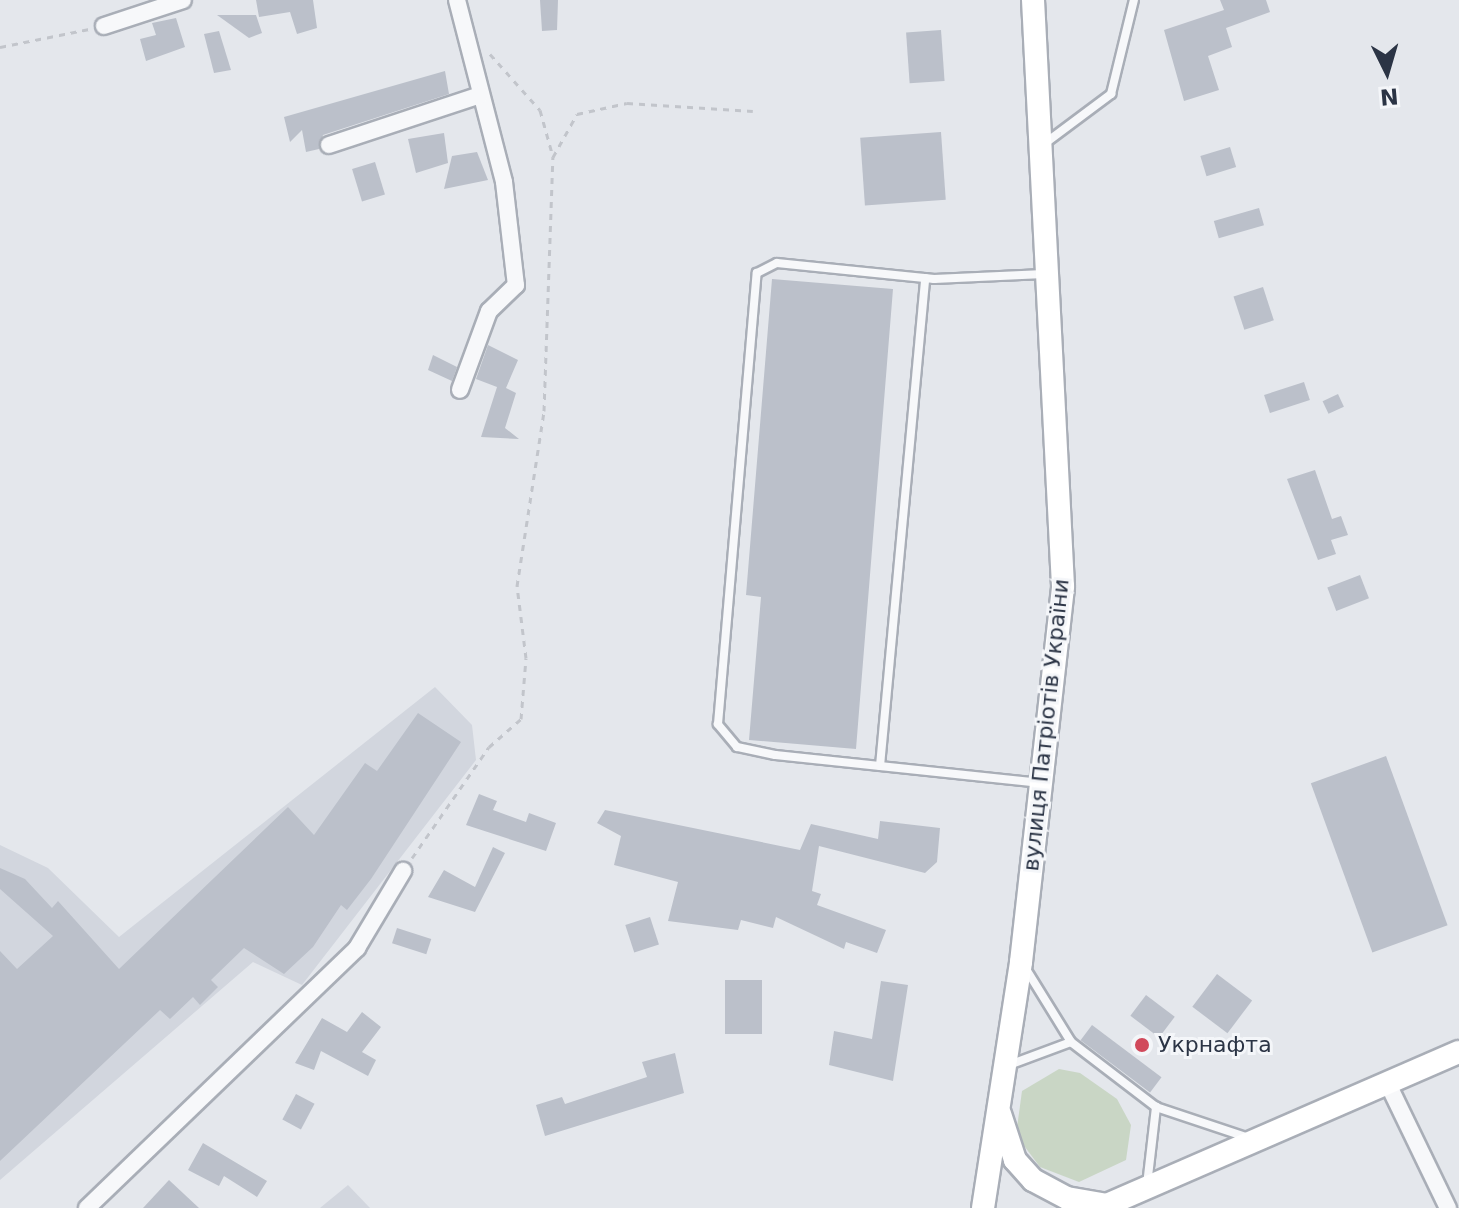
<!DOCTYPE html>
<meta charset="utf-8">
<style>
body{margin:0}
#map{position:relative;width:1459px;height:1208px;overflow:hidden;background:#e4e7ec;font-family:"DejaVu Sans",sans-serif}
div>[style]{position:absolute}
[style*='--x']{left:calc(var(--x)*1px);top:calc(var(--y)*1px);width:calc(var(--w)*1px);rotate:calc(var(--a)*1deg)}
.built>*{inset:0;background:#d2d6de}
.green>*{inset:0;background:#c9d6c5}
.building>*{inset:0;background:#bbc0ca;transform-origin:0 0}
.path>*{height:3px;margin-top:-1.5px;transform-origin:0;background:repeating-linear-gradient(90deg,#c2c5cb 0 6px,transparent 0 12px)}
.roads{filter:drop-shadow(2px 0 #a9aeb7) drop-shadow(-2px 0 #a9aeb7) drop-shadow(0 2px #a9aeb7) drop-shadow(0 -2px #a9aeb7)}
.lane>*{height:8px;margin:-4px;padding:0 4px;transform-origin:4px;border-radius:4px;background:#f7f8fa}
.street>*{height:16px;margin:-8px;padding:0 8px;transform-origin:8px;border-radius:8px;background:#f7f8fa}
.secondary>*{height:22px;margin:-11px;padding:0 11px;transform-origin:11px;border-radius:11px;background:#fff}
.dots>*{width:22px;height:22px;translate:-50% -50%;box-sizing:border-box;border:4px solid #f4f6f9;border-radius:50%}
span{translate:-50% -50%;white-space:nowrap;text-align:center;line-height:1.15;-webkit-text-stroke:6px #f4f6f9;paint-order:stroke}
.street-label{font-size:22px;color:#2b3445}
.poi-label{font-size:22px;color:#2b3445}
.left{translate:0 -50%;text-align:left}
.north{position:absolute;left:1347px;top:32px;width:80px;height:80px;-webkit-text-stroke:6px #f4f6f9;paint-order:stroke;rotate:175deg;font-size:22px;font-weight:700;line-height:32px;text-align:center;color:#2b3445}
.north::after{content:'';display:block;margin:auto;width:28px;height:36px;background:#2b3445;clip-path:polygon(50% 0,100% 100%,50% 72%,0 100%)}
</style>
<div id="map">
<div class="built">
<div style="clip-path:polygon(435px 687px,472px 725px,476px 760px,302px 985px,253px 962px,0 1180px,0 845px,48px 868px,119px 937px)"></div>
<div style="clip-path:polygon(348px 1185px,370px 1208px,320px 1208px)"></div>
</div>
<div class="green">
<div style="clip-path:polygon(1059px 1069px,1080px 1073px,1117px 1099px,1131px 1125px,1126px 1160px,1079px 1182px,1040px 1167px,1016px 1135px,1022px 1091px)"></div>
</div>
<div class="building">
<div style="clip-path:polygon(256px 0,313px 0,317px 28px,297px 34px,290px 12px,259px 17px)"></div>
<div style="clip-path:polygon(540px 0,558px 0,557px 30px,542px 31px)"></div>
<div style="clip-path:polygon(1220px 0,1266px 0,1270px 12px,1226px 28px,1232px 47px,1208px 56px,1219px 90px,1184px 101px,1164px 30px,1224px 10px)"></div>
<div style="clip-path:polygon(217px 15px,256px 15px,262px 33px,249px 38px)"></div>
<div style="clip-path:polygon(176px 18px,185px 47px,146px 61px,140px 39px,156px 35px,152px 23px)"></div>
<div style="left:941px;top:30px;width:51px;height:35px;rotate:86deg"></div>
<div style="clip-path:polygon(219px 31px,231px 70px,214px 73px,204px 34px)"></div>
<div style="clip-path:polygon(445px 71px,449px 94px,323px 135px,319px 149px,306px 152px,302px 130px,290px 142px,284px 117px)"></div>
<div style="left:941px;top:132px;width:68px;height:81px;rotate:86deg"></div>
<div style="clip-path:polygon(444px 133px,448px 163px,416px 173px,408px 139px)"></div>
<div style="left:1230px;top:147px;width:21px;height:31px;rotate:73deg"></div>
<div style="clip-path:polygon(477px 152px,488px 180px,444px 189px,452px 156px)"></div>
<div style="left:375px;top:162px;width:34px;height:24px;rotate:73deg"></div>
<div style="left:1259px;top:208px;width:18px;height:47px;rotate:74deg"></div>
<div style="clip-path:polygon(772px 279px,893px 289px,856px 749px,749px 740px,761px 597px,746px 595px)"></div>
<div style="left:1263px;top:287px;width:35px;height:31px;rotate:72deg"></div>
<div style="clip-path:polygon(488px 345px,518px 360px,506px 388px,516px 393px,505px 428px,519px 439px,481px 437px,497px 387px,476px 379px)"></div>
<div style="clip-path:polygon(433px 355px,457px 367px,452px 381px,428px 370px)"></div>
<div style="left:1304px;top:382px;width:19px;height:42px;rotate:72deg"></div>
<div style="left:1338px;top:394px;width:14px;height:17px;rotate:65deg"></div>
<div style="clip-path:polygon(1315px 470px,1332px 519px,1341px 516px,1348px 535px,1331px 540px,1336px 554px,1318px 560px,1287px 479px)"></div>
<div style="left:1360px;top:575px;width:25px;height:35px;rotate:69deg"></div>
<div style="clip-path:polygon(418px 713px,461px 742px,371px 879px,347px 910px,341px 905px,313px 947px,284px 974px,244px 948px,211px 980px,218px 987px,200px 1005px,193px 997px,170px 1019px,160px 1010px,0 1161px,0 951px,17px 969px,53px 936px,0 889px,0 868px,25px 879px,52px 908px,58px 901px,119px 969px,288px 807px,314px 835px,365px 763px,377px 771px)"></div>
<div style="left:1386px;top:756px;width:180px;height:80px;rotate:70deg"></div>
<div style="clip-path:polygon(479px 794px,497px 801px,493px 810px,526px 822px,529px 813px,556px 823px,546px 851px,466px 825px)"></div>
<div style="clip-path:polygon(605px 810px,800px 850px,811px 824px,878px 839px,880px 821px,940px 828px,937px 862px,925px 873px,819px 846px,812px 891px,821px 894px,817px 905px,886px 930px,877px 953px,846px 942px,844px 949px,776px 917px,773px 928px,741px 920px,738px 930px,668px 921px,678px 882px,614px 865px,621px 836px,597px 823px)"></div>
<div style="clip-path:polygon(493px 847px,505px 853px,475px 912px,428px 897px,444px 870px,475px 887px)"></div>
<div style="left:650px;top:917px;width:29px;height:26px;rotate:72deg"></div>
<div style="left:397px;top:928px;width:36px;height:16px;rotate:18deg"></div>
<div style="left:1217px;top:974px;width:44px;height:41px;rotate:37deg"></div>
<div style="left:762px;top:980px;width:54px;height:37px;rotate:90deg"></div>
<div style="clip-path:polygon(881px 981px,908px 985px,893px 1081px,829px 1065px,834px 1031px,872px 1039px)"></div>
<div style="left:1146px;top:995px;width:36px;height:26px;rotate:37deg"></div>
<div style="clip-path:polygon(362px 1012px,381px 1027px,362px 1052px,376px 1060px,368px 1076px,321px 1051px,314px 1070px,295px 1063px,322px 1018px,347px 1032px)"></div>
<div style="left:1092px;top:1025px;width:87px;height:19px;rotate:37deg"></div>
<div style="clip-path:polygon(675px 1053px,684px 1093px,545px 1136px,536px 1105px,562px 1097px,565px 1104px,647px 1077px,642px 1062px)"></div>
<div style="left:296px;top:1094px;width:21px;height:29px;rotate:28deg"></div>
<div style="clip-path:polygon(203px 1143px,267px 1181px,257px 1197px,224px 1176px,219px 1186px,188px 1170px)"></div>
<div style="clip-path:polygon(169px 1180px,199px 1208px,143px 1208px)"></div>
</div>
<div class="path">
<div style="--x:0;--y:47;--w:91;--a:-11.4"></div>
<div style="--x:490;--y:54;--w:75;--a:48.2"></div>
<div style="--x:540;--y:110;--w:49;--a:74.5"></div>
<div style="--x:412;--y:858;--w:135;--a:-55.3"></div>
<div style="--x:489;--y:747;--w:43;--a:-41.2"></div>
<div style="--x:521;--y:719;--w:61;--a:-85.3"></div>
<div style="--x:526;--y:658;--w:73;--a:-97.1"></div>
<div style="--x:517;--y:586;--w:177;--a:-81.2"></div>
<div style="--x:544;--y:411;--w:254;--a:-88"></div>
<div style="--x:553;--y:157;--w:49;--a:-60.8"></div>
<div style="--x:577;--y:114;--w:51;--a:-12.4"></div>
<div style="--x:627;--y:103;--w:126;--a:3.6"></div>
</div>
<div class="roads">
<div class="lane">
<div style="--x:1044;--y:144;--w:84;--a:-36.7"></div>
<div style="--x:1111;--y:94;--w:97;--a:-76.3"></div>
<div style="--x:880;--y:766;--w:490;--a:-84.7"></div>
<div style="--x:1041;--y:783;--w:267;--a:-174"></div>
<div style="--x:775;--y:755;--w:39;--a:-168"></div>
<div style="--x:737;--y:747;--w:30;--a:-130"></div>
<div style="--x:718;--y:724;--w:453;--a:-85.1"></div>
<div style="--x:757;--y:273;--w:22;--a:-27"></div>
<div style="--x:777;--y:263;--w:158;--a:5.8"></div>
<div style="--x:934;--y:279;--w:110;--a:-2.6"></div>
<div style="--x:1026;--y:969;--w:86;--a:58.3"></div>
<div style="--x:1071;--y:1042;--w:107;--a:37.4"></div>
<div style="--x:1156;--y:1107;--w:98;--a:18.4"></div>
<div style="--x:1009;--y:1065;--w:66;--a:-20.4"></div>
<div style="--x:1147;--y:1185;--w:79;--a:-83.4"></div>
</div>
<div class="street">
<div style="--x:457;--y:0;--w:188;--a:75.5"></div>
<div style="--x:504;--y:182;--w:104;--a:83.4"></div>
<div style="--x:516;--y:285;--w:37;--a:136"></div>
<div style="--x:489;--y:311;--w:84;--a:110.2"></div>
<div style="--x:104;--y:26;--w:83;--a:-18.2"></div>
<div style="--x:329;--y:145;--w:159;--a:-18.3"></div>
<div style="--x:1388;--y:1084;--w:138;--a:64.2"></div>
<div style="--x:87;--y:1208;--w:375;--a:-43.9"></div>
<div style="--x:357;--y:948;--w:90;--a:-59.1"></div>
</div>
<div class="secondary">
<div style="--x:1000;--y:1114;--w:48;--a:71.9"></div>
<div style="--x:1015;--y:1160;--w:27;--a:48"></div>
<div style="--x:1033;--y:1180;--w:38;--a:28"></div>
<div style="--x:1067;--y:1198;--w:41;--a:9.9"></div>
<div style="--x:983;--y:1208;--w:249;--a:-81.2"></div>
<div style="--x:1021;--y:962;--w:378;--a:-83.6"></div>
<div style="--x:1063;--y:586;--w:587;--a:-92.93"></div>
<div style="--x:1100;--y:1208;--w:391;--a:-23.5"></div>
</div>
</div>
<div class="dots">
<div style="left:1142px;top:1045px;background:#d1495b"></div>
</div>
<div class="street-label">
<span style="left:1046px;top:725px;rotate:-84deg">вулиця Патріотів України</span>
</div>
<div class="poi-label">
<span class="left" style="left:1158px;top:1045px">Укрнафта</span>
</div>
<div class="north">N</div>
</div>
